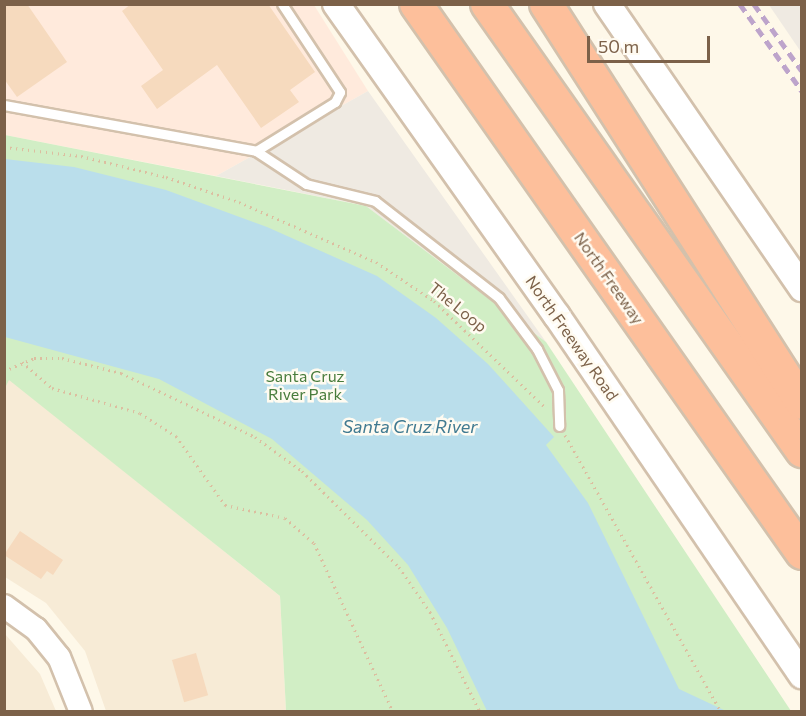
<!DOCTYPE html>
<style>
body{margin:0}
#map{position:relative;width:806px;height:716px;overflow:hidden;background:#fef8e9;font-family:Commissioner,sans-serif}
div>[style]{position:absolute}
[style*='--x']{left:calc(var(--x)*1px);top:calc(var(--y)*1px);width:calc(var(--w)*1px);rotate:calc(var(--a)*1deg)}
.residential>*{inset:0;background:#f7ebd6}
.commercial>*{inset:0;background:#ffeadc}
.industrial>*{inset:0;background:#efeae2}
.green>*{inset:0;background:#d1eec5}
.water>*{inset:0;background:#badeeb}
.building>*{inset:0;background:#f6dabe;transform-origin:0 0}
.path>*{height:3px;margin-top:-1.5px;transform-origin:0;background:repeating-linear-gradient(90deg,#dcbea0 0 1.5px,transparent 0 6px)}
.roads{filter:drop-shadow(2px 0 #d3c1ac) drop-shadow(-2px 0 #d3c1ac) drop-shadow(0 2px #d3c1ac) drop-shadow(0 -2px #d3c1ac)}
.service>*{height:9px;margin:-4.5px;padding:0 4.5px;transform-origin:4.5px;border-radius:4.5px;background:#fff}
.tertiary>*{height:22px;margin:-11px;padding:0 11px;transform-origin:11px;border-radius:11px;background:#fff}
.secondary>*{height:26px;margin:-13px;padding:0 13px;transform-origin:13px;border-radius:13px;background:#fff}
.motorway>*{height:32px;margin:-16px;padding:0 16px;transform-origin:16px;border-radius:16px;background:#fdbf9b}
.rail>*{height:4.5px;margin-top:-2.25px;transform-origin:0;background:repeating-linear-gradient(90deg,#bda4cb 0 9px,transparent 0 15px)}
span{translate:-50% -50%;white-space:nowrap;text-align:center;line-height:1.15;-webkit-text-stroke:5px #fffbf1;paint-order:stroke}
.street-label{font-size:16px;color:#7c6149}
.park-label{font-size:16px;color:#487c3c}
.water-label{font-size:18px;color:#407a91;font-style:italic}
.frame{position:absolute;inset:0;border:6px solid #7c6149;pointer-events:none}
.scale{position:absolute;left:587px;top:36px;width:123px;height:27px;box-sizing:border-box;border:3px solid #7c6149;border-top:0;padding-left:8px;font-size:18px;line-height:21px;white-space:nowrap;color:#7c6149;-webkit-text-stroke:4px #fffbf1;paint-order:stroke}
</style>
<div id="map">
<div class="residential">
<div style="clip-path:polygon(9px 379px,280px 596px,286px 711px,106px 711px,85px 651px,46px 603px,5px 577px,4px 388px)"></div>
<div style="clip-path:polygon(5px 634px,40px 674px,56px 711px,5px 711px)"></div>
</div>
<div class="commercial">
<div style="clip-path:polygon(4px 5px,314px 5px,368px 91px,216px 176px,5px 135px)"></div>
</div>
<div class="industrial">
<div style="clip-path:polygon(769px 5px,801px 5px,801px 52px)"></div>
<div style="clip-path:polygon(368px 91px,546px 342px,366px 206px,216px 176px)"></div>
</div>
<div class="green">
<div style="clip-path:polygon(5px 135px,366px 206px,546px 342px,791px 711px,286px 711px,280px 596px,9px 380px,5px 388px)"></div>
</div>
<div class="water">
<div style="clip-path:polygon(5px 159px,74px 167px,166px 190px,267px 227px,377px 276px,436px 318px,488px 364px,554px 437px,546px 445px,588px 503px,679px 689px,726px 711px,487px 711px,447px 628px,408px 565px,367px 520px,272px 439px,159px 379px,5px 337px)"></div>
</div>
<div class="building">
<div style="clip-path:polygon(4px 4px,27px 4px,67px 62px,17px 97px,4px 79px)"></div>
<div style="clip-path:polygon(131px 4px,268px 4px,315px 72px,290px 90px,299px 102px,261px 128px,217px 65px,157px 109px,141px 86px,163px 70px,122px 11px)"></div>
<div style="clip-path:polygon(20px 531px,63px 560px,53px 575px,47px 571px,41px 579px,4px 555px)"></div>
<div style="left:196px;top:653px;width:44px;height:25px;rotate:74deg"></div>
</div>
<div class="path">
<div style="--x:4;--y:147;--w:78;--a:6.7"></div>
<div style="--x:81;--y:156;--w:88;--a:13.9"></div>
<div style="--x:166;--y:177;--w:77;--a:18.9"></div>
<div style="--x:239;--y:202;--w:150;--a:23.7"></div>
<div style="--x:376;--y:262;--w:70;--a:33.9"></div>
<div style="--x:434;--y:301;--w:155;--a:43.7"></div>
<div style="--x:22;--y:362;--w:40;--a:41"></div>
<div style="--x:52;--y:388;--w:91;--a:15.9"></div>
<div style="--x:140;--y:413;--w:43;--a:32.6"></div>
<div style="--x:176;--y:436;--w:85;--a:54.6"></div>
<div style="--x:225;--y:505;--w:61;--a:12.2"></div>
<div style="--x:285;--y:518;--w:38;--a:41"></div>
<div style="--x:314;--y:543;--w:187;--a:64.9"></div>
<div style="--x:4;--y:371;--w:33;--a:-23"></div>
<div style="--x:34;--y:358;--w:28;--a:0"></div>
<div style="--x:62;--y:358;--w:61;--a:14.3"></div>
<div style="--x:121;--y:373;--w:148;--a:25.5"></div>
<div style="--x:255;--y:437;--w:58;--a:35.9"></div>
<div style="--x:302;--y:471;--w:136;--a:44.7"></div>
<div style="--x:399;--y:567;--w:55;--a:55.4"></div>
<div style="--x:430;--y:612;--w:112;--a:63.4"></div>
<div style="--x:565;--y:435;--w:318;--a:60.6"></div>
</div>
<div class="roads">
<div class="service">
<div style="--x:4;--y:105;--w:256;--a:10.3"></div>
<div style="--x:256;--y:151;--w:93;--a:-31.8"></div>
<div style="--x:335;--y:102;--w:11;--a:-63"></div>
<div style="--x:340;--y:92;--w:105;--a:-123.4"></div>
<div style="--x:256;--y:151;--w:60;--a:33.4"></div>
<div style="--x:306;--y:184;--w:71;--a:13.8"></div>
<div style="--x:375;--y:201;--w:157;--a:38"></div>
<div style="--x:499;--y:298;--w:64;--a:53.3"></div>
<div style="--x:537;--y:349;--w:46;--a:62.9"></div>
<div style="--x:558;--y:390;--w:36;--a:88"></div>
</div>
<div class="tertiary">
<div style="--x:4;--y:606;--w:39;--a:36"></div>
<div style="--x:36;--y:629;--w:36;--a:51"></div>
<div style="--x:59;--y:657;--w:59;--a:68.2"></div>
</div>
<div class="secondary">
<div style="--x:336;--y:4;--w:382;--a:54.7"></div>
<div style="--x:557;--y:316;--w:435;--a:55.7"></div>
<div style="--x:607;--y:4;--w:345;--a:55.5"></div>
</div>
<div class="motorway">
<div style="--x:416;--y:4;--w:671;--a:54.89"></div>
<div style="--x:487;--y:4;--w:547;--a:54.83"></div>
<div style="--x:546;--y:4;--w:474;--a:57.3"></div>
</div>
</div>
<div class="rail">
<div style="--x:740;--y:4;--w:107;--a:54.5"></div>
<div style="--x:754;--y:4;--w:82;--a:54.4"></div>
</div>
<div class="street-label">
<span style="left:609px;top:278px;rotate:55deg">North Freeway</span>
<span style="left:458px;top:307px;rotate:39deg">The Loop</span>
<span style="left:572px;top:338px;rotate:55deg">North Freeway Road</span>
</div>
<div class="park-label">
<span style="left:305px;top:385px">Santa Cruz<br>River Park</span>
</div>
<div class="water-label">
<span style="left:410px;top:426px">Santa Cruz River</span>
</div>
<div class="frame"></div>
<div class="scale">50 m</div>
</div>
